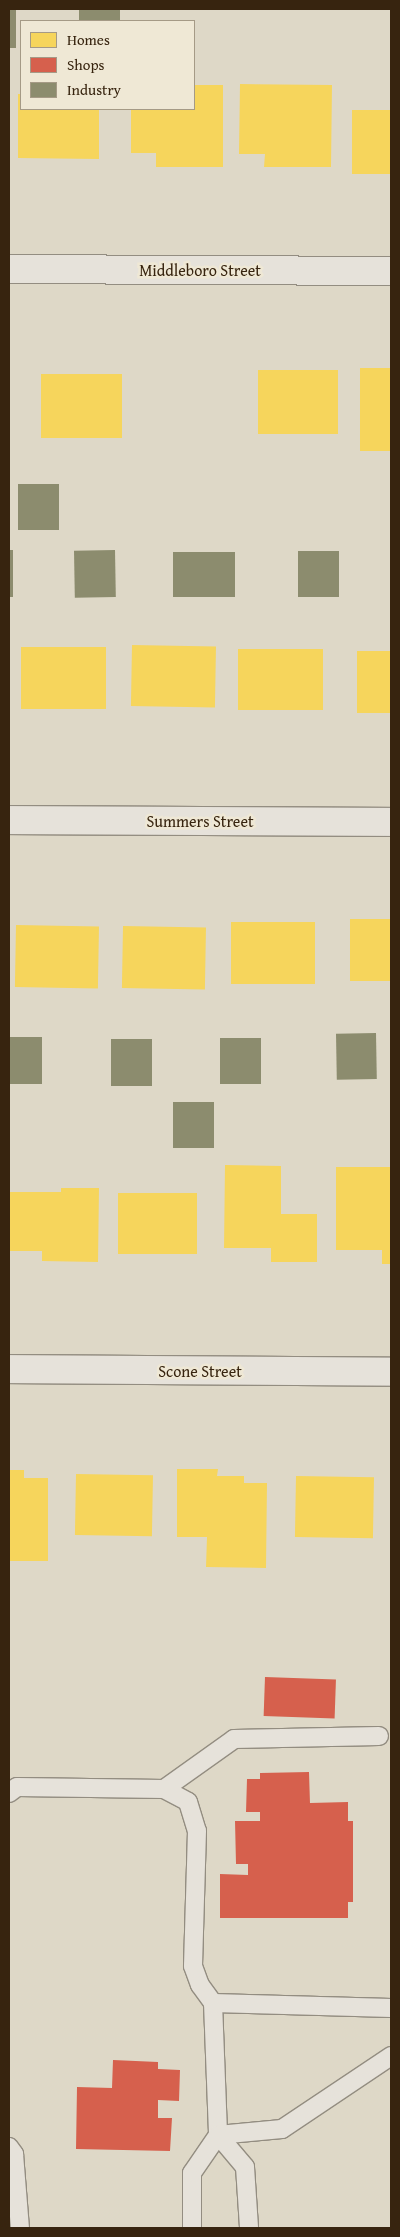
<!DOCTYPE html>
<style>
body{margin:0}
#map{position:relative;width:400px;height:2237px;overflow:hidden;background:#ded8c7;font-family:"Gentium Book Plus",serif}
div>[style]{position:absolute}
[style*='--x']{left:calc(var(--x)*1px);top:calc(var(--y)*1px);width:calc(var(--w)*1px);rotate:calc(var(--a)*1deg)}
.homes>*{inset:0;background:#f6d55c;transform-origin:0 0}
.shops>*{inset:0;background:#d6604d;transform-origin:0 0}
.industry>*{inset:0;background:#8c8c6e;transform-origin:0 0}
.roads{filter:drop-shadow(1px 0 #938d81) drop-shadow(-1px 0 #938d81) drop-shadow(0 1px #938d81) drop-shadow(0 -1px #938d81)}
.service>*{height:18px;margin:-9px;padding:0 9px;transform-origin:9px;border-radius:9px;background:#e6e2da}
.minor>*{height:28px;margin:-14px;padding:0 14px;transform-origin:14px;border-radius:14px;background:#e6e2da}
span{translate:-50% -50%;white-space:nowrap;text-align:center;line-height:1.15;-webkit-text-stroke:5px #efe8d5;paint-order:stroke}
.street-label{font-size:16px;color:#37240f}
.frame{position:absolute;inset:0;border:10px solid #37240f;pointer-events:none}
.legend{position:absolute;left:20px;top:20px;width:175px;height:90px;box-sizing:border-box;background:#efe8d5;border:1px solid #a59a86;margin:0;padding:6px 9px;list-style:none;font-size:15px;color:#37240f}
.legend li{display:flex;align-items:center;gap:10px;height:25px}
.legend b{width:25px;border:1px solid #a59a86}
</style>
<div id="map">
<div class="homes">
<div style="clip-path:polygon(240px 84px,332px 85px,331px 167px,264px 167px,265px 154px,239px 154px)"></div>
<div style="clip-path:polygon(194px 85px,223px 85px,223px 167px,156px 167px,156px 153px,131px 153px,131px 109px,194px 109px)"></div>
<div style="clip-path:polygon(18px 94px,21px 94px,21px 109px,99px 109px,99px 159px,18px 158px)"></div>
<div style="left:352px;top:110px;width:39px;height:64px"></div>
<div style="left:360px;top:368px;width:31px;height:83px"></div>
<div style="left:258px;top:370px;width:80px;height:64px"></div>
<div style="left:41px;top:374px;width:81px;height:64px"></div>
<div style="left:132px;top:645px;width:84px;height:61px;rotate:1deg"></div>
<div style="left:21px;top:647px;width:85px;height:62px"></div>
<div style="left:238px;top:649px;width:85px;height:61px"></div>
<div style="left:357px;top:651px;width:34px;height:62px"></div>
<div style="left:350px;top:919px;width:41px;height:62px"></div>
<div style="left:231px;top:922px;width:84px;height:62px"></div>
<div style="left:16px;top:925px;width:83px;height:62px;rotate:1deg"></div>
<div style="left:123px;top:926px;width:83px;height:62px;rotate:1deg"></div>
<div style="clip-path:polygon(225px 1165px,281px 1166px,281px 1214px,317px 1214px,317px 1262px,271px 1262px,271px 1248px,224px 1248px)"></div>
<div style="clip-path:polygon(336px 1167px,391px 1167px,391px 1264px,382px 1264px,382px 1250px,336px 1250px)"></div>
<div style="clip-path:polygon(61px 1188px,99px 1188px,98px 1262px,42px 1261px,42px 1251px,9px 1251px,9px 1192px,61px 1192px)"></div>
<div style="left:118px;top:1193px;width:79px;height:61px"></div>
<div style="clip-path:polygon(177px 1469px,218px 1469px,217px 1476px,244px 1476px,244px 1483px,267px 1483px,266px 1568px,206px 1567px,207px 1537px,177px 1537px)"></div>
<div style="clip-path:polygon(9px 1470px,24px 1470px,24px 1478px,48px 1478px,48px 1561px,9px 1561px)"></div>
<div style="left:76px;top:1474px;width:77px;height:61px;rotate:1deg"></div>
<div style="left:296px;top:1476px;width:78px;height:61px;rotate:1deg"></div>
</div>
<div class="shops">
<div style="left:265px;top:1677px;width:71px;height:39px;rotate:2deg"></div>
<div style="clip-path:polygon(309px 1772px,310px 1803px,348px 1802px,348px 1821px,353px 1821px,353px 1902px,348px 1902px,348px 1918px,220px 1918px,220px 1874px,248px 1875px,248px 1864px,236px 1864px,235px 1821px,260px 1821px,260px 1812px,246px 1812px,247px 1779px,260px 1779px,260px 1773px)"></div>
<div style="clip-path:polygon(113px 2060px,158px 2062px,158px 2069px,180px 2070px,179px 2101px,158px 2100px,158px 2118px,172px 2118px,170px 2151px,76px 2149px,77px 2087px,112px 2088px)"></div>
</div>
<div class="industry">
<div style="left:9px;top:9px;width:7px;height:39px"></div>
<div style="left:79px;top:9px;width:41px;height:12px"></div>
<div style="left:18px;top:484px;width:41px;height:46px"></div>
<div style="left:9px;top:550px;width:4px;height:47px"></div>
<div style="left:115px;top:550px;width:47px;height:41px;rotate:89deg"></div>
<div style="left:339px;top:551px;width:46px;height:41px;rotate:90deg"></div>
<div style="left:173px;top:552px;width:62px;height:45px"></div>
<div style="left:376px;top:1033px;width:46px;height:40px;rotate:89deg"></div>
<div style="left:9px;top:1037px;width:33px;height:47px"></div>
<div style="left:220px;top:1038px;width:41px;height:46px"></div>
<div style="left:111px;top:1039px;width:41px;height:47px"></div>
<div style="left:173px;top:1102px;width:41px;height:46px"></div>
</div>
<div class="roads">
<div class="service">
<div style="--x:164;--y:1789;--w:86;--a:-35.5"></div>
<div style="--x:234;--y:1739;--w:145;--a:-1.2"></div>
<div style="--x:9;--y:1793;--w:10;--a:-37"></div>
<div style="--x:17;--y:1787;--w:147;--a:0.8"></div>
<div style="--x:164;--y:1789;--w:27;--a:28"></div>
<div style="--x:188;--y:1802;--w:30;--a:73"></div>
<div style="--x:197;--y:1831;--w:135;--a:91.7"></div>
<div style="--x:193;--y:1966;--w:20;--a:70"></div>
<div style="--x:200;--y:1985;--w:22;--a:54"></div>
<div style="--x:213;--y:2003;--w:132;--a:87.8"></div>
<div style="--x:218;--y:2135;--w:64;--a:-5.4"></div>
<div style="--x:282;--y:2129;--w:131;--a:-33.8"></div>
<div style="--x:213;--y:2003;--w:178;--a:1.6"></div>
<div style="--x:9;--y:2147;--w:9;--a:54"></div>
<div style="--x:14;--y:2154;--w:74;--a:85.4"></div>
<div style="--x:192;--y:2228;--w:55;--a:-90"></div>
<div style="--x:192;--y:2173;--w:46;--a:-55.6"></div>
<div style="--x:218;--y:2135;--w:42;--a:49.8"></div>
<div style="--x:245;--y:2167;--w:61;--a:86.2"></div>
</div>
<div class="minor">
<div style="--x:9;--y:269;--w:382;--a:0.3"></div>
<div style="--x:9;--y:820;--w:382;--a:0.3"></div>
<div style="--x:9;--y:1369;--w:382;--a:0.4"></div>
</div>
</div>
<div class="street-label">
<span style="left:200px;top:270px">Middleboro Street</span>
<span style="left:200px;top:821px">Summers Street</span>
<span style="left:200px;top:1371px">Scone Street</span>
</div>
<div class="frame"></div>
<ul class="legend">
<li><b style="height:14px;background:#f6d55c"></b>Homes</li>
<li><b style="height:14px;background:#d6604d"></b>Shops</li>
<li><b style="height:14px;background:#8c8c6e"></b>Industry</li>
</ul>
</div>
